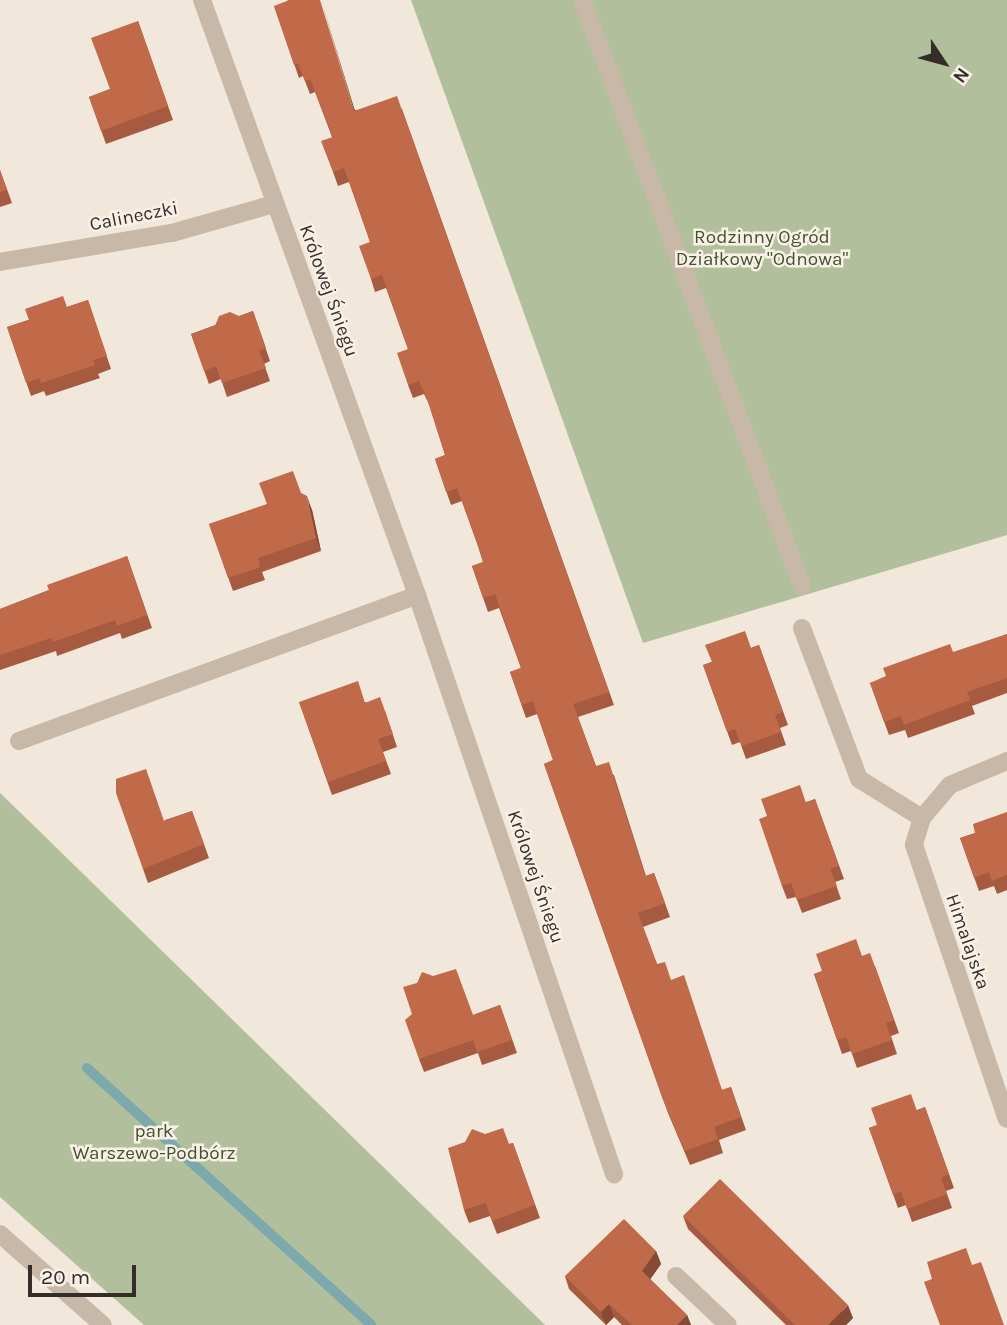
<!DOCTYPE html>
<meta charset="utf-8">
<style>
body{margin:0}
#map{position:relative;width:1007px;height:1325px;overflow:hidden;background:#f1e7db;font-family:Karla,sans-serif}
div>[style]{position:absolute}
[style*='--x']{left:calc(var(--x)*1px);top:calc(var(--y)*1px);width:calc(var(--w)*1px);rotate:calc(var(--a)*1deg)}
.green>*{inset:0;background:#b2bf9c}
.stream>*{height:10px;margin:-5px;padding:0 5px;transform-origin:5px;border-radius:5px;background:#7ca9ac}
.minor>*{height:18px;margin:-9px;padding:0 9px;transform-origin:9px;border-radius:9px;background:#c8b8a8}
.wall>*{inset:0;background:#a65b40}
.shaded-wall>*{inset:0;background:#874a34}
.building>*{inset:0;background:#c16a4a}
span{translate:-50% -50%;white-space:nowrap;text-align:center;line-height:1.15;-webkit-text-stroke:5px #f9f1e8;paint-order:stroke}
.street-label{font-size:19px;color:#352d28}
.park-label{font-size:19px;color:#43522d}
.north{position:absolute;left:909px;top:28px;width:70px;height:70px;-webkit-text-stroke:5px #f9f1e8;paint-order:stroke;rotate:126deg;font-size:19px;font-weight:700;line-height:28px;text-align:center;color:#352d28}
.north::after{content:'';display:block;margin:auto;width:24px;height:32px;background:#352d28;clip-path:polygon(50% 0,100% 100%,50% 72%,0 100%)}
.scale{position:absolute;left:28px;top:1265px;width:108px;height:32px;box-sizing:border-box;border:4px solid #352d28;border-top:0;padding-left:9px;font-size:21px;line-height:24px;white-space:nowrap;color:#352d28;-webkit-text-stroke:5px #f9f1e8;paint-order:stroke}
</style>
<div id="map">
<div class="green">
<div style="clip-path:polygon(411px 0,1007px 0,1007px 535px,643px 643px)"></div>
<div style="clip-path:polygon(0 793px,27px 819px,545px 1325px,144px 1325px,0 1197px)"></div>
</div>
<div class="stream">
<div style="--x:87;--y:1068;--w:383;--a:42.1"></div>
</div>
<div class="minor">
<div style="--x:202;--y:0;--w:633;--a:70.13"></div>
<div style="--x:417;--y:595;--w:612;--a:71.21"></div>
<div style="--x:582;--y:0;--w:626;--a:69.42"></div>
<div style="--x:0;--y:262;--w:174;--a:-9.6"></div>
<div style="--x:172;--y:233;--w:106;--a:-15.9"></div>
<div style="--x:802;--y:628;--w:161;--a:69.3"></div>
<div style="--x:859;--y:779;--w:74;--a:31.8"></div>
<div style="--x:19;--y:741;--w:424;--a:-20.1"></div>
<div style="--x:1007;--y:761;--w:62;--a:157.2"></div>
<div style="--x:950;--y:785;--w:43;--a:130.3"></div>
<div style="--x:922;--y:818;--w:28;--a:107"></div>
<div style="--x:914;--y:845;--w:289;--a:71.3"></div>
<div style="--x:0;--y:1234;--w:137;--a:41.5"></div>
<div style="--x:676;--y:1276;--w:71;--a:43.3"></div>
</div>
<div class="wall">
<div style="clip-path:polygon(274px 6px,355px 110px,402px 109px,614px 705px,578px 717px,596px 766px,614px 775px,646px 876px,654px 873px,670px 917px,643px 927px,657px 964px,671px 980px,722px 1090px,731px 1087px,746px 1130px,719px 1140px,723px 1153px,690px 1165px,668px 1113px,544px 764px,553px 760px,537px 714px,526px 718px,510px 672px,521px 668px,499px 608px,488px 612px,472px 566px,483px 562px,478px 546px,462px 501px,451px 505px,435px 459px,445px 455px,430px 406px,424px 394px,413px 398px,408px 385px,408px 349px,386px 288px,375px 292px,371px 279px,370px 242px,349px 182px,338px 186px,333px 172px,332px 137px,315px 92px,310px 94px,303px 76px,299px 78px)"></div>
<div style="clip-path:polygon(138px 21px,173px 120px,106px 144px,89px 97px,110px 89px)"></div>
<div style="clip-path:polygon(0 170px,12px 203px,0 207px)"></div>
<div style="clip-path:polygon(88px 300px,111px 369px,98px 374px,100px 378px,46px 396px,44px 391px,31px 396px,7px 327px)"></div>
<div style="clip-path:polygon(253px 311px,270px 361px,264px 364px,270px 381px,227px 397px,221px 379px,209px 384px,191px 334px)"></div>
<div style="clip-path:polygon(301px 493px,312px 510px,321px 551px,262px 572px,265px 580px,233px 591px,209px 524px)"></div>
<div style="clip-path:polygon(127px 556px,152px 628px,122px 639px,120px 633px,57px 656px,56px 651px,0 670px,0 609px,49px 590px)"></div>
<div style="clip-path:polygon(1007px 634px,1007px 693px,972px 706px,975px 714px,908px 738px,905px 730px,889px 735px,870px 683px)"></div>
<div style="clip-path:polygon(759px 645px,788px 725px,780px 728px,786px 745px,746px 759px,740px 742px,732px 745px,703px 665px)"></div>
<div style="clip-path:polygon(299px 702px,365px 702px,385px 711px,397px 747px,383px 752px,391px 774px,332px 795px)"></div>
<div style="clip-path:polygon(815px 799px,844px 879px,835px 882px,841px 899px,802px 913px,796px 897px,787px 899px,782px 886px,767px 816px)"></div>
<div style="clip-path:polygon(192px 811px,209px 858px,148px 883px,143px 869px,165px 820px)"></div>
<div style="clip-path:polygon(1007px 812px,1007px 890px,997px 894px,994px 886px,979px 891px,960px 838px,975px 833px)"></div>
<div style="clip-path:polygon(862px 956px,875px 966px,899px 1033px,891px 1036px,897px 1054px,857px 1068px,851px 1051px,842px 1054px,814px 974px)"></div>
<div style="clip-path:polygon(500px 1005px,517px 1053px,482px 1065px,478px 1053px,424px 1072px,419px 1059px,473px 1015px)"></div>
<div style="clip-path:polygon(925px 1107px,954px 1188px,946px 1191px,952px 1208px,912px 1222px,906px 1205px,898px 1208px,869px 1128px)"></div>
<div style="clip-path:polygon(513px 1143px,540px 1218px,497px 1234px,490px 1216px,469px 1223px,464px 1210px,509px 1144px)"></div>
<div style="clip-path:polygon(683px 1216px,853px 1318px,846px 1325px,786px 1325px,688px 1229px)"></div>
<div style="clip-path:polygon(656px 1251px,661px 1264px,650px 1279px,687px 1315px,691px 1325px,622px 1325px,614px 1317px,606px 1325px,569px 1289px,565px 1276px)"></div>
</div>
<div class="shaded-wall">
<div style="clip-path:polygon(321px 0,359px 124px,354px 111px)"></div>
<div style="clip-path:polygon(307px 496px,312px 510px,321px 551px,316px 538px)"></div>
<div style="clip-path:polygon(656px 1251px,661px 1264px,647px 1284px,642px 1271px)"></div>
<div style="clip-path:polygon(609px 1304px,614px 1317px,606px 1325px,601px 1312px)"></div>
<div style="clip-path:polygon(848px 1305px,853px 1318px,846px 1325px,828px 1325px)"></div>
<div style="clip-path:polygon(687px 1315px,691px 1325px,677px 1325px)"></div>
</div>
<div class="building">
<div style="clip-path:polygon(288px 0,320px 0,354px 111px,397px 96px,609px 692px,573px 704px,596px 766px,609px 762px,645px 876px,654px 873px,665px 903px,638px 913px,657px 964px,665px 962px,671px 980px,684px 975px,722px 1090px,731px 1087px,741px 1117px,714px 1127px,718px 1139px,685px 1151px,663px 1100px,544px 764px,553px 760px,533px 701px,522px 705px,510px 672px,521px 668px,510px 636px,495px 594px,483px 598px,472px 566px,483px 562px,478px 546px,457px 488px,446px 492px,435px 459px,445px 455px,426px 396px,419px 381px,408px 385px,397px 353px,408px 349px,382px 275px,371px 279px,359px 246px,370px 242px,365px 226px,344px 168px,333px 172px,321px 141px,333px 137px,310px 79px,305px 81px,298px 63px,294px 65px,274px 6px,287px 1px)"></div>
<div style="clip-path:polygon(138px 21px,168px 106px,101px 131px,89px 97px,110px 89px,91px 38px)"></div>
<div style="clip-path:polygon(0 171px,7px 190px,0 192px)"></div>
<div style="clip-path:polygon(63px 296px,67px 307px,88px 300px,107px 356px,93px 360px,95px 365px,41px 383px,40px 378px,26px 383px,7px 327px,29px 320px,25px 309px)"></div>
<div style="clip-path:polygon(253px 311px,266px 348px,259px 351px,266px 368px,222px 383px,216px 366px,204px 371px,191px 334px,215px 326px,219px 316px,230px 312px,239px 316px)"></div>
<div style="clip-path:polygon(293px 471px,301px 493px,307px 496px,316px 538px,258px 558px,260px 567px,228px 578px,209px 524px,267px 504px,259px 483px)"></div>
<div style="clip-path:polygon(127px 556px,147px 615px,117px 626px,115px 620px,53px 642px,51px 638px,0 655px,0 609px,49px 590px,47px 585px)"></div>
<div style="clip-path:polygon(745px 631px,751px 648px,759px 645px,783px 712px,775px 715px,781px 732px,742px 746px,735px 729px,727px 732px,703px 665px,712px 662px,705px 645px)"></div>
<div style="clip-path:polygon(1007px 634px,1007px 678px,967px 692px,970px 700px,904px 725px,901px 716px,884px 722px,870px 683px,886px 676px,883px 668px,950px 644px,953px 652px)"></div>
<div style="clip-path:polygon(358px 681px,365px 703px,380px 697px,393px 734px,378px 739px,386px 761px,328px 782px,299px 702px)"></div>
<div style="clip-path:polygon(146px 769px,164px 821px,192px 811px,204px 844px,143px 869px,116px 793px,116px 779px)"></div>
<div style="clip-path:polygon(800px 785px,806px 803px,815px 799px,839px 866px,830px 869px,837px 886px,797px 900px,791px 883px,782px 886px,759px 819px,767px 816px,761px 799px)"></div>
<div style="clip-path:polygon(1007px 812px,1007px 875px,992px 881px,989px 872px,974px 878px,960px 838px,975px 833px,973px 824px)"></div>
<div style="clip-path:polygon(856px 939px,862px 956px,870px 953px,894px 1020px,886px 1023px,892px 1040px,852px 1054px,846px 1037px,837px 1040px,814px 974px,822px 971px,816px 954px)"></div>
<div style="clip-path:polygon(456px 969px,473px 1015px,500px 1005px,512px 1040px,477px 1052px,473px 1040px,419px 1059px,405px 1020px,412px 1014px,403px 987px,417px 983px,422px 972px,433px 976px)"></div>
<div style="clip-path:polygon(911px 1094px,917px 1111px,925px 1107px,949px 1174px,941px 1178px,947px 1194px,907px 1209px,901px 1191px,893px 1195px,869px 1128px,877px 1125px,871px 1108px)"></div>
<div style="clip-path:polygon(503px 1128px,509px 1144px,513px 1143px,535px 1205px,492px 1221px,486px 1203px,464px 1210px,448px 1148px,465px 1142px,472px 1129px,485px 1134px)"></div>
<div style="clip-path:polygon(720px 1179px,848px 1305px,828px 1325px,795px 1325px,683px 1216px)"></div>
<div style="clip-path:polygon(624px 1219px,656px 1251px,642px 1271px,687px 1315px,677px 1325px,632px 1325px,609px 1304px,601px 1312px,565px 1276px)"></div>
<div style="clip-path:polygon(966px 1248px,972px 1265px,981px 1262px,1004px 1325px,940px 1325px,924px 1282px,932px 1279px,927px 1262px)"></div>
</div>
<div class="street-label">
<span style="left:134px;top:217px;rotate:-11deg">Calineczki</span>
<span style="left:328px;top:291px;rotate:70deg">Królowej Śniegu</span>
<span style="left:535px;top:877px;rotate:71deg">Królowej Śniegu</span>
<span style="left:967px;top:942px;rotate:71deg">Himalajska</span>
</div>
<div class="park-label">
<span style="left:762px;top:249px">Rodzinny Ogród<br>Działkowy "Odnowa"</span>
<span style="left:154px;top:1143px">park<br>Warszewo-Podbórz</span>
</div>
<div class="north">N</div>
<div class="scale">20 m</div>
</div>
